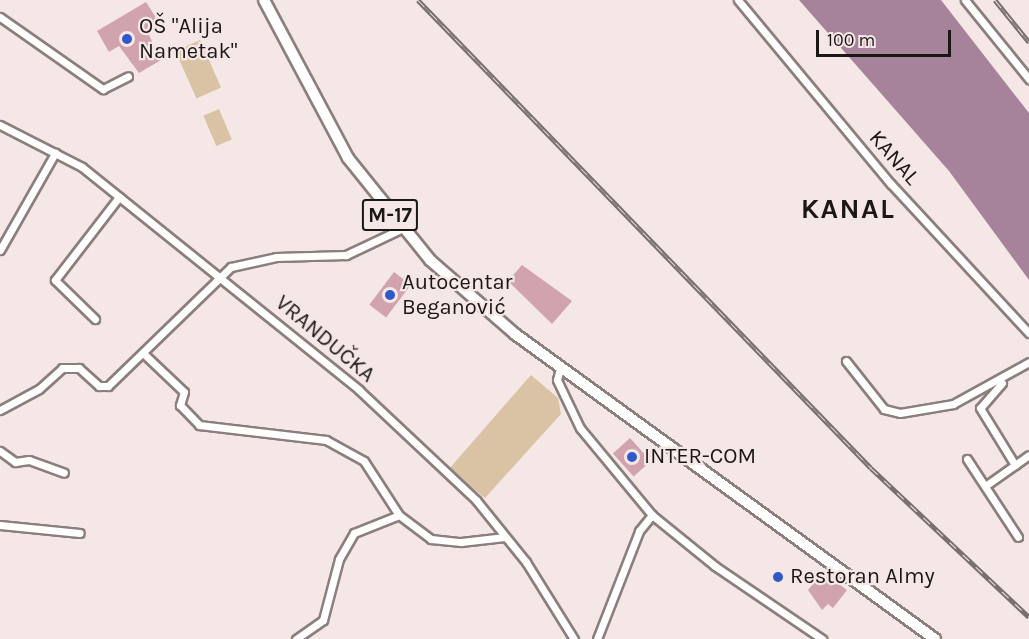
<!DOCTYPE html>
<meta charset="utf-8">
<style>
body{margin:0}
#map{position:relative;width:1029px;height:639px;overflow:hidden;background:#f5e7e5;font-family:Karla,sans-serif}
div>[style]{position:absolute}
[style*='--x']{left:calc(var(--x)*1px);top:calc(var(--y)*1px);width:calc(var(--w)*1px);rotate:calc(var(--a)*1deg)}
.green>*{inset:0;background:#d9c3a4;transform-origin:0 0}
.water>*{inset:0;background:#a6839a}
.building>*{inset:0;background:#d0a3ad;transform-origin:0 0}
.roads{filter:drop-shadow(2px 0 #8b7f7d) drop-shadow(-2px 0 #8b7f7d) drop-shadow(0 2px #8b7f7d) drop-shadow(0 -2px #8b7f7d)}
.minor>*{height:7px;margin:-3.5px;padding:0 3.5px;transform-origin:3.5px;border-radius:3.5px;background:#fff}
.primary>*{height:10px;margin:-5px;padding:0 5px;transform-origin:5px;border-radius:5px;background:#fff}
.rail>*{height:5px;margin-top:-2.5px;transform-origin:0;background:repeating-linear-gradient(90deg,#f5e7e5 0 9px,#79706f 0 18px);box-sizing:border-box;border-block:2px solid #79706f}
.dots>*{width:16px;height:16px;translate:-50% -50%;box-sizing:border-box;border:3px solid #f5e7e5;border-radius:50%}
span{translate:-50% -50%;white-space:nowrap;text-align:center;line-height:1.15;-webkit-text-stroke:4.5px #f5e7e5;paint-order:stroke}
.shield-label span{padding:2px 4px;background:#f5e7e5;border:2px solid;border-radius:4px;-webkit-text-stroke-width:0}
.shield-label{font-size:21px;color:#1c1717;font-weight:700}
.poi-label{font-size:22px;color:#1c1717}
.left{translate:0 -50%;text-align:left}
.street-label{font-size:22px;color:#1c1717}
.district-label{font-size:28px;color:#1c1717;font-weight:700;letter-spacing:1.5px}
.scale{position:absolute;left:816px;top:30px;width:135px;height:27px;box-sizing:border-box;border:3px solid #1c1717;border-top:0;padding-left:8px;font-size:18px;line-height:21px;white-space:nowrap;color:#1c1717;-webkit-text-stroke:4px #f5e7e5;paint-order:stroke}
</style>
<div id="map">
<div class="green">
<div style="left:200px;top:40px;width:52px;height:27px;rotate:66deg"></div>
<div style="left:219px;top:109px;width:33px;height:17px;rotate:67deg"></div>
<div style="clip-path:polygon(531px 375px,558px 398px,561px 414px,485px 498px,449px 469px)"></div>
</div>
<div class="water">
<div style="clip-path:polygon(799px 0,941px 0,1029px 113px,1029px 280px,949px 171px)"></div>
</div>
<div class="building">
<div style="clip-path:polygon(146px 2px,158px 21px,146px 29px,161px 60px,139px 73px,119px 46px,109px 52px,97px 31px)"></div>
<div style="clip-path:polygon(522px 265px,572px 301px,552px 324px,508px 281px)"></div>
<div style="left:394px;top:272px;width:21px;height:41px;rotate:37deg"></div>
<div style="left:630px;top:438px;width:31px;height:23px;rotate:48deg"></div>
<div style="clip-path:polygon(823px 572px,847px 590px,833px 608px,828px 604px,822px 610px,808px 590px)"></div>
</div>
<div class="roads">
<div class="minor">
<div style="--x:738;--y:0;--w:239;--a:50.3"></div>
<div style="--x:891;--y:184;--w:203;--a:47.2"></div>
<div style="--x:965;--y:0;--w:102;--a:51"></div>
<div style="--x:0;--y:17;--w:126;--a:35"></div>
<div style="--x:103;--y:89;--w:28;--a:-27"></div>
<div style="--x:0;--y:125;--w:92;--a:27.1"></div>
<div style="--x:82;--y:167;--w:356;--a:38.8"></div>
<div style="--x:359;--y:390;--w:161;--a:43.2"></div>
<div style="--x:476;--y:500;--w:80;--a:51.1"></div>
<div style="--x:526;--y:562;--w:91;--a:58.1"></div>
<div style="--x:0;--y:250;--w:112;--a:-60.4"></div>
<div style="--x:95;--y:319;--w:56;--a:-135.7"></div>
<div style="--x:55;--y:280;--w:105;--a:-52.4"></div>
<div style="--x:144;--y:354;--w:55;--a:43.5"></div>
<div style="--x:184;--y:392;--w:14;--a:107"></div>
<div style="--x:180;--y:405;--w:28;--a:46"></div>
<div style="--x:199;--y:425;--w:128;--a:6.7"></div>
<div style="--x:326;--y:440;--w:43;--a:28.9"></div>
<div style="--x:364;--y:461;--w:64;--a:57.1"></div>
<div style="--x:399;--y:515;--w:40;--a:37"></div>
<div style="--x:431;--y:539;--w:30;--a:6"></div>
<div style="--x:461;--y:542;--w:44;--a:-6.5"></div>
<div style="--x:846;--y:361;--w:61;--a:51.6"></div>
<div style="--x:884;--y:409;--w:16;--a:14"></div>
<div style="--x:900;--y:413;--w:54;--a:-9.6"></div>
<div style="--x:953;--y:404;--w:87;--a:-28.9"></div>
<div style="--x:560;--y:368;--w:12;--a:104"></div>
<div style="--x:557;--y:380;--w:53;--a:64.4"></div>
<div style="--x:580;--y:428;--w:113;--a:50.4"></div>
<div style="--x:652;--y:515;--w:81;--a:39"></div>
<div style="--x:715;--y:566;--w:130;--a:34.3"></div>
<div style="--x:1002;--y:383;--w:33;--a:131"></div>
<div style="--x:980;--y:408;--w:67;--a:58.4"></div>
<div style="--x:0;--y:410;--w:44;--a:-28.3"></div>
<div style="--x:39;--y:389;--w:31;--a:-42"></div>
<div style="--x:62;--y:368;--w:17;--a:0"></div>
<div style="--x:79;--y:368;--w:27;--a:42"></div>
<div style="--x:99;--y:386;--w:9;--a:0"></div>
<div style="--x:108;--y:386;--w:171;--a:-44.1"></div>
<div style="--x:231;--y:267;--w:46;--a:-12.5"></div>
<div style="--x:276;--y:257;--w:70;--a:-1.6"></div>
<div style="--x:346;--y:255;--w:61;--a:-25.3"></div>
<div style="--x:0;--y:451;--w:19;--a:36"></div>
<div style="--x:15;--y:462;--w:14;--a:-8"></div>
<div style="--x:29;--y:460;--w:37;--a:20"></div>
<div style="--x:967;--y:459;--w:93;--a:56.8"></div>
<div style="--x:988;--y:484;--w:50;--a:-35.3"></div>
<div style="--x:0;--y:525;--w:80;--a:5.7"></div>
<div style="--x:296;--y:639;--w:33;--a:-35"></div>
<div style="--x:323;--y:620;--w:63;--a:-75.3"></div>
<div style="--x:339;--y:559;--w:30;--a:-60"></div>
<div style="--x:354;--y:533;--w:48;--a:-21.8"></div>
<div style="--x:597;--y:639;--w:116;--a:-68.7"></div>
<div style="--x:639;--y:531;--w:21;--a:-51"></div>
</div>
<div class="primary">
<div style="--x:264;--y:0;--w:179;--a:62"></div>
<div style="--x:348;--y:158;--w:131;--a:51.2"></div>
<div style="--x:430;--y:260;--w:113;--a:41"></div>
<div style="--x:515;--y:334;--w:519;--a:35.99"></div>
</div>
</div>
<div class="rail">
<div style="--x:418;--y:0;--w:651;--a:45.93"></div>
<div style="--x:871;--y:468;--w:217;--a:43.3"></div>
<div style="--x:995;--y:0;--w:54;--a:51"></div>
</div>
<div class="dots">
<div style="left:127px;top:39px;background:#2f58c8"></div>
<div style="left:390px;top:295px;background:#2f58c8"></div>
<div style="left:632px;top:457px;background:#2f58c8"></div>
<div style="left:778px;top:577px;background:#2f58c8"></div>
</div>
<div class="shield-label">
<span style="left:390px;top:215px">M-17</span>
</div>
<div class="poi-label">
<span class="left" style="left:139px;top:39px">OŠ "Alija<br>Nametak"</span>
<span class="left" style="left:402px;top:295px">Autocentar<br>Beganović</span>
<span class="left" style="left:644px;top:457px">INTER-COM</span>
<span class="left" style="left:790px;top:577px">Restoran Almy</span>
</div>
<div class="street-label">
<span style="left:894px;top:158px;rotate:49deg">KANAL</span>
<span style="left:325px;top:339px;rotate:40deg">VRANDUČKA</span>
</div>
<div class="district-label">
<span style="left:848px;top:209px">KANAL</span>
</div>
<div class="scale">100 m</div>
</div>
